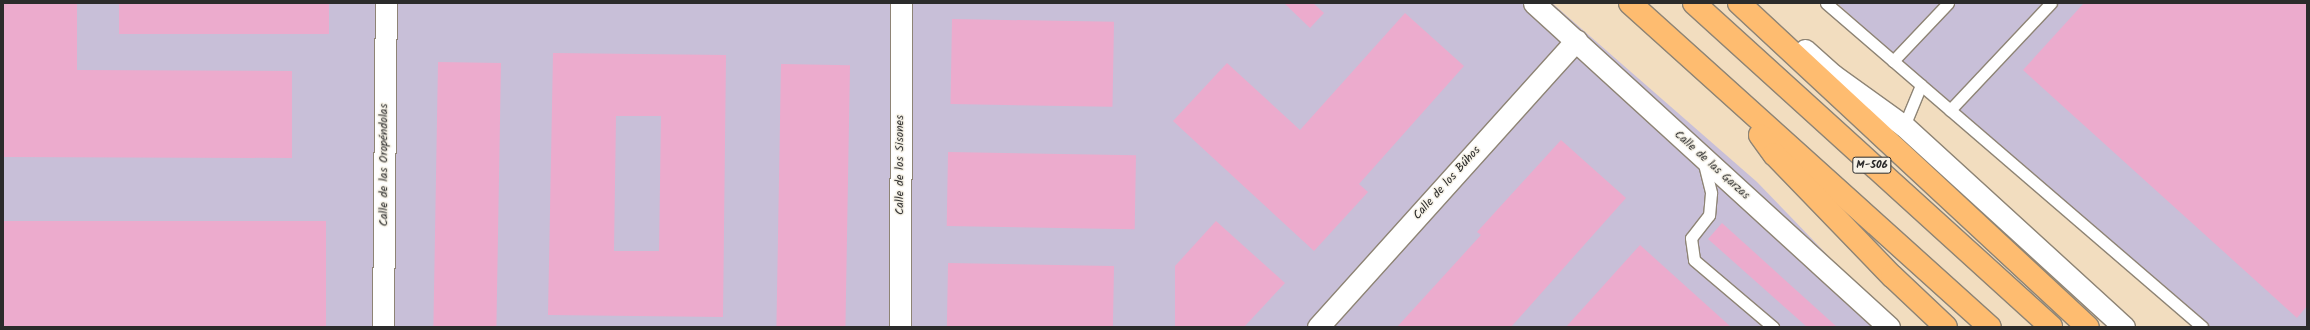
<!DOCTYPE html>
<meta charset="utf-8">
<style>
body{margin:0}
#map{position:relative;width:2310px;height:330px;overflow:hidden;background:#f2ddbf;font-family:Kalam,sans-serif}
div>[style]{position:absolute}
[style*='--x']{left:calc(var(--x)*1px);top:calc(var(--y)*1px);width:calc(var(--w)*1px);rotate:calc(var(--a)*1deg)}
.industrial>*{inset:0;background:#c8bfd8}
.building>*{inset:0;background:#ecabcd;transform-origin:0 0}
.roads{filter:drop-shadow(1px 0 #8e8475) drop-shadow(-1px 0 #8e8475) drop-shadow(0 1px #8e8475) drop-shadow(0 -1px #8e8475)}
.service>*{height:11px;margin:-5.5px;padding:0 5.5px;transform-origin:5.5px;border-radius:5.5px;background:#fff}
.minor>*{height:21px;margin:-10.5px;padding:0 10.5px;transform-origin:10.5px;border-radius:10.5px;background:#fff}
.motorway>*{height:22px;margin:-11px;padding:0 11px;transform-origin:11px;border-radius:11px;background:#febc70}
span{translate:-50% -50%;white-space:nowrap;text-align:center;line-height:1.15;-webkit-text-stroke:3px #f7f3e8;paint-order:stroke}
.shield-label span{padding:1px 3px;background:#f7f3e8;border:1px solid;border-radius:3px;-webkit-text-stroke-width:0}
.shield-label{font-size:11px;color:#2b2b2b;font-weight:700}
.street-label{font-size:12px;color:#2b2b2b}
.frame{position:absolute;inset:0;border:4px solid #2b2b2b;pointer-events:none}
</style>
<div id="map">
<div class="industrial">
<div style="clip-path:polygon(3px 3px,1552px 3px,1757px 182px,1897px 327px,3px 327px)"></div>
<div style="clip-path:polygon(1837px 3px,2307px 3px,2307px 327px,2195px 327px)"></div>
</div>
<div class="building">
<div style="clip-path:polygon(3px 3px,77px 3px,77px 70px,292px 71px,292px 158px,3px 157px)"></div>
<div style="left:119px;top:3px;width:210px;height:31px"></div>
<div style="clip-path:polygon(1284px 3px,1313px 3px,1324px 13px,1310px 28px)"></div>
<div style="clip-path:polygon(2084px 3px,2307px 3px,2307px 306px,2297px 318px,2023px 70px)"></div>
<div style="clip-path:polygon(1405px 13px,1464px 66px,1359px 184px,1368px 192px,1314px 251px,1173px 121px,1227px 63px,1300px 130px)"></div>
<div style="left:952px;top:19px;width:162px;height:85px;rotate:1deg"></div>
<div style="clip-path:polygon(evenodd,553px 53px,726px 55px,723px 317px,548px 315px,553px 53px,616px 116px,661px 116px,659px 251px,614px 251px,616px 116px)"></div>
<div style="left:438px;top:62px;width:63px;height:265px;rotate:1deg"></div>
<div style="left:781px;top:64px;width:69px;height:263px;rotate:1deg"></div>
<div style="clip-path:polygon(1561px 140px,1626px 198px,1511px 327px,1397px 327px,1481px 235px,1477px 232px)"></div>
<div style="left:948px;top:152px;width:188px;height:74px;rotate:1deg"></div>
<div style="left:3px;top:221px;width:323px;height:106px"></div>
<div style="clip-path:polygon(1216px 221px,1285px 283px,1244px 327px,1175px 327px,1175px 266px)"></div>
<div style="clip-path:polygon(1722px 223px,1837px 327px,1807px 327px,1708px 239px)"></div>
<div style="clip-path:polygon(1640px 245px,1731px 327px,1566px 327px)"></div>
<div style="left:948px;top:263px;width:166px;height:64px;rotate:1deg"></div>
</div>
<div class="roads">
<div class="service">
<div style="--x:1826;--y:3;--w:125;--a:40.8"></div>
<div style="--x:1921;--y:85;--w:44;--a:112.5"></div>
<div style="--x:1893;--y:61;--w:80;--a:-46.5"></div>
<div style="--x:1921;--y:85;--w:371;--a:40.7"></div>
<div style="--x:1950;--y:110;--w:147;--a:-46.7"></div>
<div style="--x:1703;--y:160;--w:34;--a:76"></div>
<div style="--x:1711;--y:193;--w:22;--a:95"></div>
<div style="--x:1709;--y:215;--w:29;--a:128"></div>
<div style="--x:1691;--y:238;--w:22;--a:82"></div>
<div style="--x:1694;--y:260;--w:104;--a:40.3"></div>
</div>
<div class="minor">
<div style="--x:1534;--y:3;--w:481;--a:42.4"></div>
<div style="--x:1805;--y:50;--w:38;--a:42"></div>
<div style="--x:1833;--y:75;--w:87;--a:35.7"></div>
<div style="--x:1904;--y:126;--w:298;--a:42.4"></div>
<div style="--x:383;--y:327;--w:324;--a:-89.5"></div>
<div style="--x:900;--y:327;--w:324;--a:-89.8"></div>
<div style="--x:1318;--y:327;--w:386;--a:-48"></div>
</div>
<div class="motorway">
<div style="--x:1630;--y:3;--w:484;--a:42"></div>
<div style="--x:1694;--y:3;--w:482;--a:42.2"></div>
<div style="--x:1739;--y:3;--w:476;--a:42.9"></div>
<div style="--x:1760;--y:135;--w:24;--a:54"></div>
<div style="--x:1774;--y:154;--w:170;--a:46"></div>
<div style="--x:1892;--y:276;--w:74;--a:43.4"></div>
</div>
</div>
<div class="shield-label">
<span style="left:1872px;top:165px">M-506</span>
</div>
<div class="street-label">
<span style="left:384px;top:165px;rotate:-90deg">Calle de las Oropéndolas</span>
<span style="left:900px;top:165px;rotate:-90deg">Calle de los Sisones</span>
<span style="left:1712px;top:165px;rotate:42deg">Calle de las Garzas</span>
<span style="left:1447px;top:183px;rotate:-48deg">Calle de los Búhos</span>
</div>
<div class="frame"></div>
</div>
